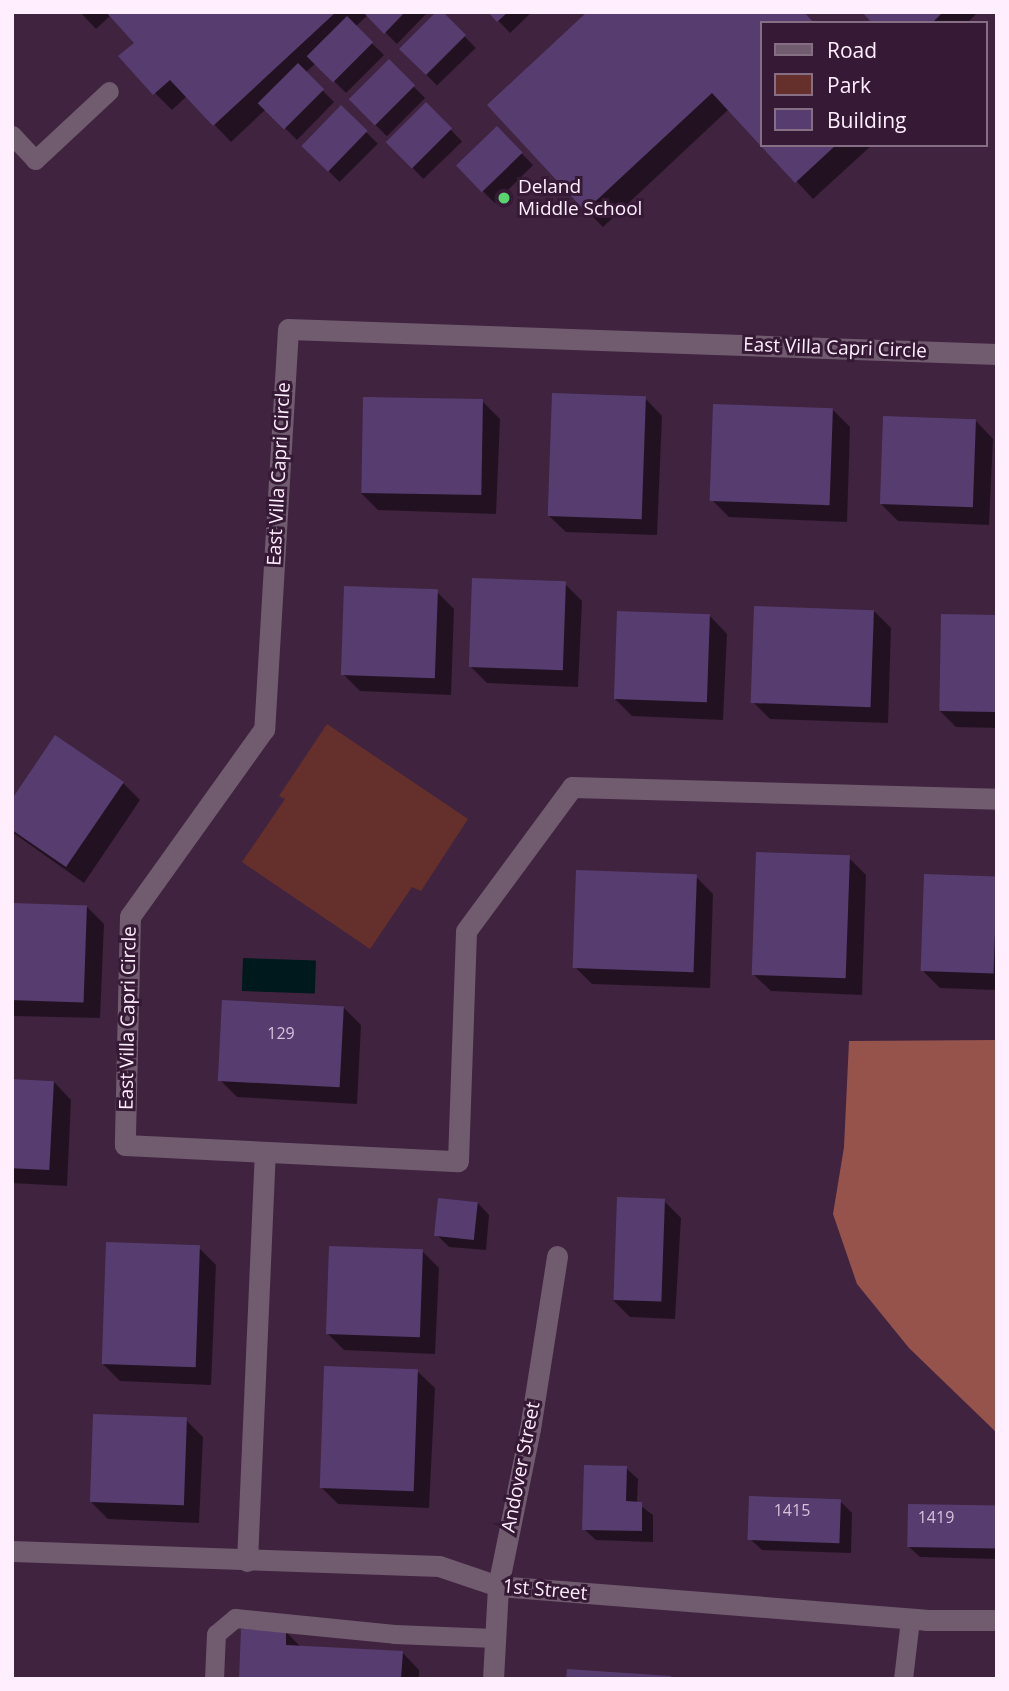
<!DOCTYPE html>
<style>
body{margin:0}
#map{position:relative;width:1009px;height:1691px;overflow:hidden;background:#40233f;font-family:"Open Sans",sans-serif}
div>[style]{position:absolute}
[style*='--x']{left:calc(var(--x)*1px);top:calc(var(--y)*1px);width:calc(var(--w)*1px);rotate:calc(var(--a)*1deg)}
.green>*{inset:0;background:#65302b}
.forest>*{inset:0;background:#96534c}
.water>*{inset:0;background:#00191c;transform-origin:0 0}
.shadow>*{inset:0;background:#0007;transform-origin:0 0}
.building>*{inset:0;background:#573c70;transform-origin:0 0}
.lane>*{height:19px;margin:-9.5px;padding:0 9.5px;transform-origin:9.5px;border-radius:9.5px;background:#705b6f}
.street>*{height:21px;margin:-10.5px;padding:0 10.5px;transform-origin:10.5px;border-radius:10.5px;background:#705b6f}
.dots>*{width:19px;height:19px;translate:-50% -50%;box-sizing:border-box;border:4px solid #351935;border-radius:50%}
span{translate:-50% -50%;white-space:nowrap;text-align:center;line-height:1.15;-webkit-text-stroke:6px #351935;paint-order:stroke}
.number-label{font-size:16px;color:#d5c2da}
.number-label span{-webkit-text-stroke-width:0}
.poi-label{font-size:19px;color:#ffeffe}
.left{translate:0 -50%;text-align:left}
.street-label{font-size:19px;color:#ffeffe}
.frame{position:absolute;inset:0;border:14px solid #ffeffe;pointer-events:none}
.legend{position:absolute;left:760px;top:21px;width:228px;height:126px;box-sizing:border-box;background:#351935;border:2px solid #866f85;margin:0;padding:9px 12px;list-style:none;font-size:21px;color:#ffeffe}
.legend li{display:flex;align-items:center;gap:14px;height:35px}
.legend b{width:35px;border:2px solid #866f85}
</style>
<div id="map">
<div class="green">
<div style="clip-path:polygon(327px 724px,468px 819px,421px 891px,412px 887px,370px 949px,242px 862px,285px 799px,279px 796px)"></div>
</div>
<div class="forest">
<div style="clip-path:polygon(997px 1040px,997px 1433px,909px 1348px,857px 1284px,833px 1214px,844px 1147px,849px 1041px)"></div>
</div>
<div class="water">
<div style="left:243px;top:958px;width:73px;height:33px;rotate:2deg"></div>
</div>
<div class="shadow">
<div style="clip-path:polygon(80px 12px,428px 12px,397px 44px,368px 15px,355px 27px,384px 55px,346px 93px,316px 63px,305px 73px,334px 102px,297px 140px,266px 109px,231px 142px,187px 96px,172px 110px,155px 93px,136px 43px,111px 15px,96px 29px)"></div>
<div style="left:441px;top:12px;width:50px;height:54px;rotate:46deg"></div>
<div style="clip-path:polygon(490px 12px,532px 12px,510px 33px)"></div>
<div style="clip-path:polygon(589px 12px,762px 23px,762px 145px,729px 109px,603px 227px,586px 210px)"></div>
<div style="clip-path:polygon(864px 12px,978px 12px,967px 23px,874px 23px)"></div>
<div style="left:389px;top:62px;width:51px;height:54px;rotate:45deg"></div>
<div style="left:426px;top:104px;width:52px;height:54px;rotate:46deg"></div>
<div style="left:341px;top:107px;width:52px;height:54px;rotate:45deg"></div>
<div style="left:497px;top:129px;width:51px;height:54px;rotate:45deg"></div>
<div style="clip-path:polygon(763px 145px,872px 145px,813px 199px)"></div>
<div style="clip-path:polygon(645px 398px,662px 416px,657px 535px,566px 532px,548px 515px)"></div>
<div style="clip-path:polygon(483px 402px,500px 419px,496px 514px,378px 510px,361px 493px)"></div>
<div style="clip-path:polygon(833px 410px,850px 427px,847px 522px,729px 517px,712px 500px)"></div>
<div style="clip-path:polygon(976px 421px,993px 439px,989px 525px,898px 521px,881px 504px)"></div>
<div style="clip-path:polygon(565px 584px,582px 601px,578px 687px,487px 683px,470px 666px)"></div>
<div style="clip-path:polygon(437px 592px,454px 609px,451px 695px,360px 691px,343px 674px)"></div>
<div style="clip-path:polygon(874px 611px,891px 628px,888px 723px,770px 719px,753px 702px)"></div>
<div style="clip-path:polygon(710px 616px,727px 634px,723px 720px,632px 716px,615px 699px)"></div>
<div style="clip-path:polygon(997px 617px,997px 728px,956px 727px,939px 710px)"></div>
<div style="clip-path:polygon(123px 783px,140px 800px,84px 883px,12px 832px,12px 802px)"></div>
<div style="clip-path:polygon(849px 858px,866px 875px,862px 995px,771px 991px,753px 974px)"></div>
<div style="clip-path:polygon(696px 877px,713px 894px,710px 988px,592px 984px,575px 967px)"></div>
<div style="clip-path:polygon(997px 879px,997px 990px,940px 988px,923px 971px)"></div>
<div style="clip-path:polygon(12px 904px,87px 907px,104px 924px,100px 1018px,12px 1016px)"></div>
<div style="clip-path:polygon(344px 1008px,361px 1025px,357px 1104px,237px 1097px,220px 1080px)"></div>
<div style="clip-path:polygon(12px 1081px,54px 1082px,71px 1100px,67px 1186px,12px 1183px)"></div>
<div style="clip-path:polygon(664px 1201px,681px 1218px,675px 1319px,630px 1317px,613px 1300px)"></div>
<div style="clip-path:polygon(478px 1203px,489px 1215px,486px 1250px,449px 1247px,437px 1235px)"></div>
<div style="clip-path:polygon(199px 1248px,216px 1265px,211px 1385px,120px 1381px,103px 1364px)"></div>
<div style="clip-path:polygon(422px 1251px,439px 1268px,435px 1354px,344px 1350px,327px 1333px)"></div>
<div style="clip-path:polygon(417px 1371px,435px 1388px,429px 1508px,338px 1504px,321px 1487px)"></div>
<div style="clip-path:polygon(186px 1420px,203px 1437px,199px 1523px,108px 1519px,91px 1502px)"></div>
<div style="clip-path:polygon(626px 1468px,638px 1479px,637px 1503px,653px 1515px,653px 1542px,596px 1540px,584px 1529px)"></div>
<div style="clip-path:polygon(840px 1501px,852px 1513px,851px 1553px,762px 1550px,750px 1539px)"></div>
<div style="clip-path:polygon(997px 1507px,997px 1559px,920px 1557px,908px 1546px)"></div>
<div style="clip-path:polygon(285px 1631px,301px 1647px,402px 1652px,419px 1670px,419px 1679px,240px 1679px)"></div>
</div>
<div class="building">
<div style="clip-path:polygon(106px 12px,336px 12px,213px 126px,170px 80px,153px 95px,118px 56px,134px 43px)"></div>
<div style="clip-path:polygon(363px 12px,405px 12px,384px 34px)"></div>
<div style="clip-path:polygon(436px 12px,443px 12px,466px 35px,426px 75px,399px 49px)"></div>
<div style="clip-path:polygon(488px 12px,508px 12px,497px 22px)"></div>
<div style="clip-path:polygon(587px 12px,804px 12px,814px 23px,762px 23px,762px 145px,836px 145px,795px 183px,712px 93px,585px 211px,487px 105px)"></div>
<div style="clip-path:polygon(862px 12px,943px 12px,932px 23px,872px 23px)"></div>
<div style="left:347px;top:16px;width:37px;height:57px;rotate:45deg"></div>
<div style="left:389px;top:59px;width:37px;height:57px;rotate:45deg"></div>
<div style="left:298px;top:63px;width:37px;height:57px;rotate:45deg"></div>
<div style="left:426px;top:102px;width:37px;height:57px;rotate:45deg"></div>
<div style="left:341px;top:105px;width:37px;height:57px;rotate:44deg"></div>
<div style="left:497px;top:126px;width:37px;height:57px;rotate:46deg"></div>
<div style="left:552px;top:393px;width:94px;height:123px;rotate:2deg"></div>
<div style="left:363px;top:397px;width:120px;height:96px;rotate:1deg"></div>
<div style="left:713px;top:404px;width:120px;height:97px;rotate:2deg"></div>
<div style="left:883px;top:416px;width:93px;height:88px;rotate:2deg"></div>
<div style="left:472px;top:578px;width:94px;height:89px;rotate:2deg"></div>
<div style="left:344px;top:586px;width:94px;height:89px;rotate:2deg"></div>
<div style="left:754px;top:606px;width:120px;height:97px;rotate:2deg"></div>
<div style="left:617px;top:611px;width:93px;height:88px;rotate:2deg"></div>
<div style="left:941px;top:614px;width:56px;height:97px;rotate:1deg"></div>
<div style="clip-path:polygon(55px 735px,124px 782px,66px 867px,12px 830px,12px 799px)"></div>
<div style="left:756px;top:852px;width:94px;height:123px;rotate:2deg"></div>
<div style="left:576px;top:870px;width:121px;height:98px;rotate:2deg"></div>
<div style="left:924px;top:874px;width:73px;height:97px;rotate:2deg"></div>
<div style="left:12px;top:903px;width:75px;height:97px;rotate:2deg"></div>
<div style="left:222px;top:1000px;width:122px;height:81px;rotate:3deg"></div>
<div style="left:12px;top:1079px;width:42px;height:89px;rotate:3deg"></div>
<div style="left:617px;top:1197px;width:48px;height:103px;rotate:2deg"></div>
<div style="left:438px;top:1198px;width:40px;height:38px;rotate:6deg"></div>
<div style="left:106px;top:1242px;width:94px;height:122px;rotate:2deg"></div>
<div style="left:329px;top:1246px;width:94px;height:88px;rotate:2deg"></div>
<div style="left:324px;top:1366px;width:94px;height:122px;rotate:2deg"></div>
<div style="left:93px;top:1414px;width:94px;height:88px;rotate:2deg"></div>
<div style="clip-path:polygon(584px 1465px,627px 1466px,626px 1501px,642px 1502px,642px 1531px,582px 1530px)"></div>
<div style="left:749px;top:1496px;width:92px;height:44px;rotate:2deg"></div>
<div style="left:908px;top:1504px;width:89px;height:43px;rotate:1deg"></div>
<div style="clip-path:polygon(241px 1629px,286px 1630px,286px 1645px,403px 1651px,401px 1679px,239px 1679px)"></div>
<div style="clip-path:polygon(567px 1669px,671px 1676px,671px 1679px,566px 1679px)"></div>
</div>
<div class="lane">
<div style="--x:12;--y:135;--w:34;--a:47"></div>
<div style="--x:35;--y:160;--w:101;--a:-43"></div>
<div style="--x:214;--y:1679;--w:45;--a:-87.5"></div>
<div style="--x:216;--y:1634;--w:25;--a:-40"></div>
<div style="--x:235;--y:1618;--w:160;--a:5.7"></div>
<div style="--x:394;--y:1634;--w:101;--a:2.3"></div>
<div style="--x:903;--y:1679;--w:60;--a:-83.3"></div>
</div>
<div class="street">
<div style="--x:997;--y:354;--w:709;--a:-177.98"></div>
<div style="--x:288;--y:329;--w:401;--a:93.4"></div>
<div style="--x:264;--y:729;--w:230;--a:125.6"></div>
<div style="--x:130;--y:916;--w:229;--a:91.3"></div>
<div style="--x:125;--y:1145;--w:333;--a:2.8"></div>
<div style="--x:458;--y:1161;--w:230;--a:-88"></div>
<div style="--x:466;--y:931;--w:179;--a:-53.6"></div>
<div style="--x:572;--y:787;--w:425;--a:1.6"></div>
<div style="--x:12;--y:1551;--w:427;--a:2"></div>
<div style="--x:439;--y:1566;--w:62;--a:18.7"></div>
<div style="--x:498;--y:1586;--w:429;--a:4.5"></div>
<div style="--x:926;--y:1620;--w:71;--a:0"></div>
<div style="--x:247;--y:1561;--w:409;--a:-87.5"></div>
<div style="--x:493;--y:1679;--w:93;--a:-86.9"></div>
<div style="--x:498;--y:1586;--w:160;--a:-78.5"></div>
<div style="--x:530;--y:1429;--w:175;--a:-81.1"></div>
</div>
<div class="dots">
<div style="left:504px;top:198px;background:#59d56f"></div>
</div>
<div class="number-label">
<span style="left:281px;top:1033px">129</span>
<span style="left:792px;top:1510px">1415</span>
<span style="left:936px;top:1517px">1419</span>
</div>
<div class="poi-label">
<span class="left" style="left:518px;top:198px">Deland<br>Middle School</span>
</div>
<div class="street-label">
<span style="left:835px;top:348px;rotate:2deg">East Villa Capri Circle</span>
<span style="left:279px;top:474px;rotate:-87deg">East Villa Capri Circle</span>
<span style="left:128px;top:1018px;rotate:-89deg">East Villa Capri Circle</span>
<span style="left:521px;top:1467px;rotate:-79deg">Andover Street</span>
<span style="left:545px;top:1590px;rotate:5deg">1st Street</span>
</div>
<div class="frame"></div>
<ul class="legend">
<li><b style="height:9px;background:#705b6f"></b>Road</li>
<li><b style="height:19px;background:#65302b"></b>Park</li>
<li><b style="height:19px;background:#573c70"></b>Building</li>
</ul>
</div>
